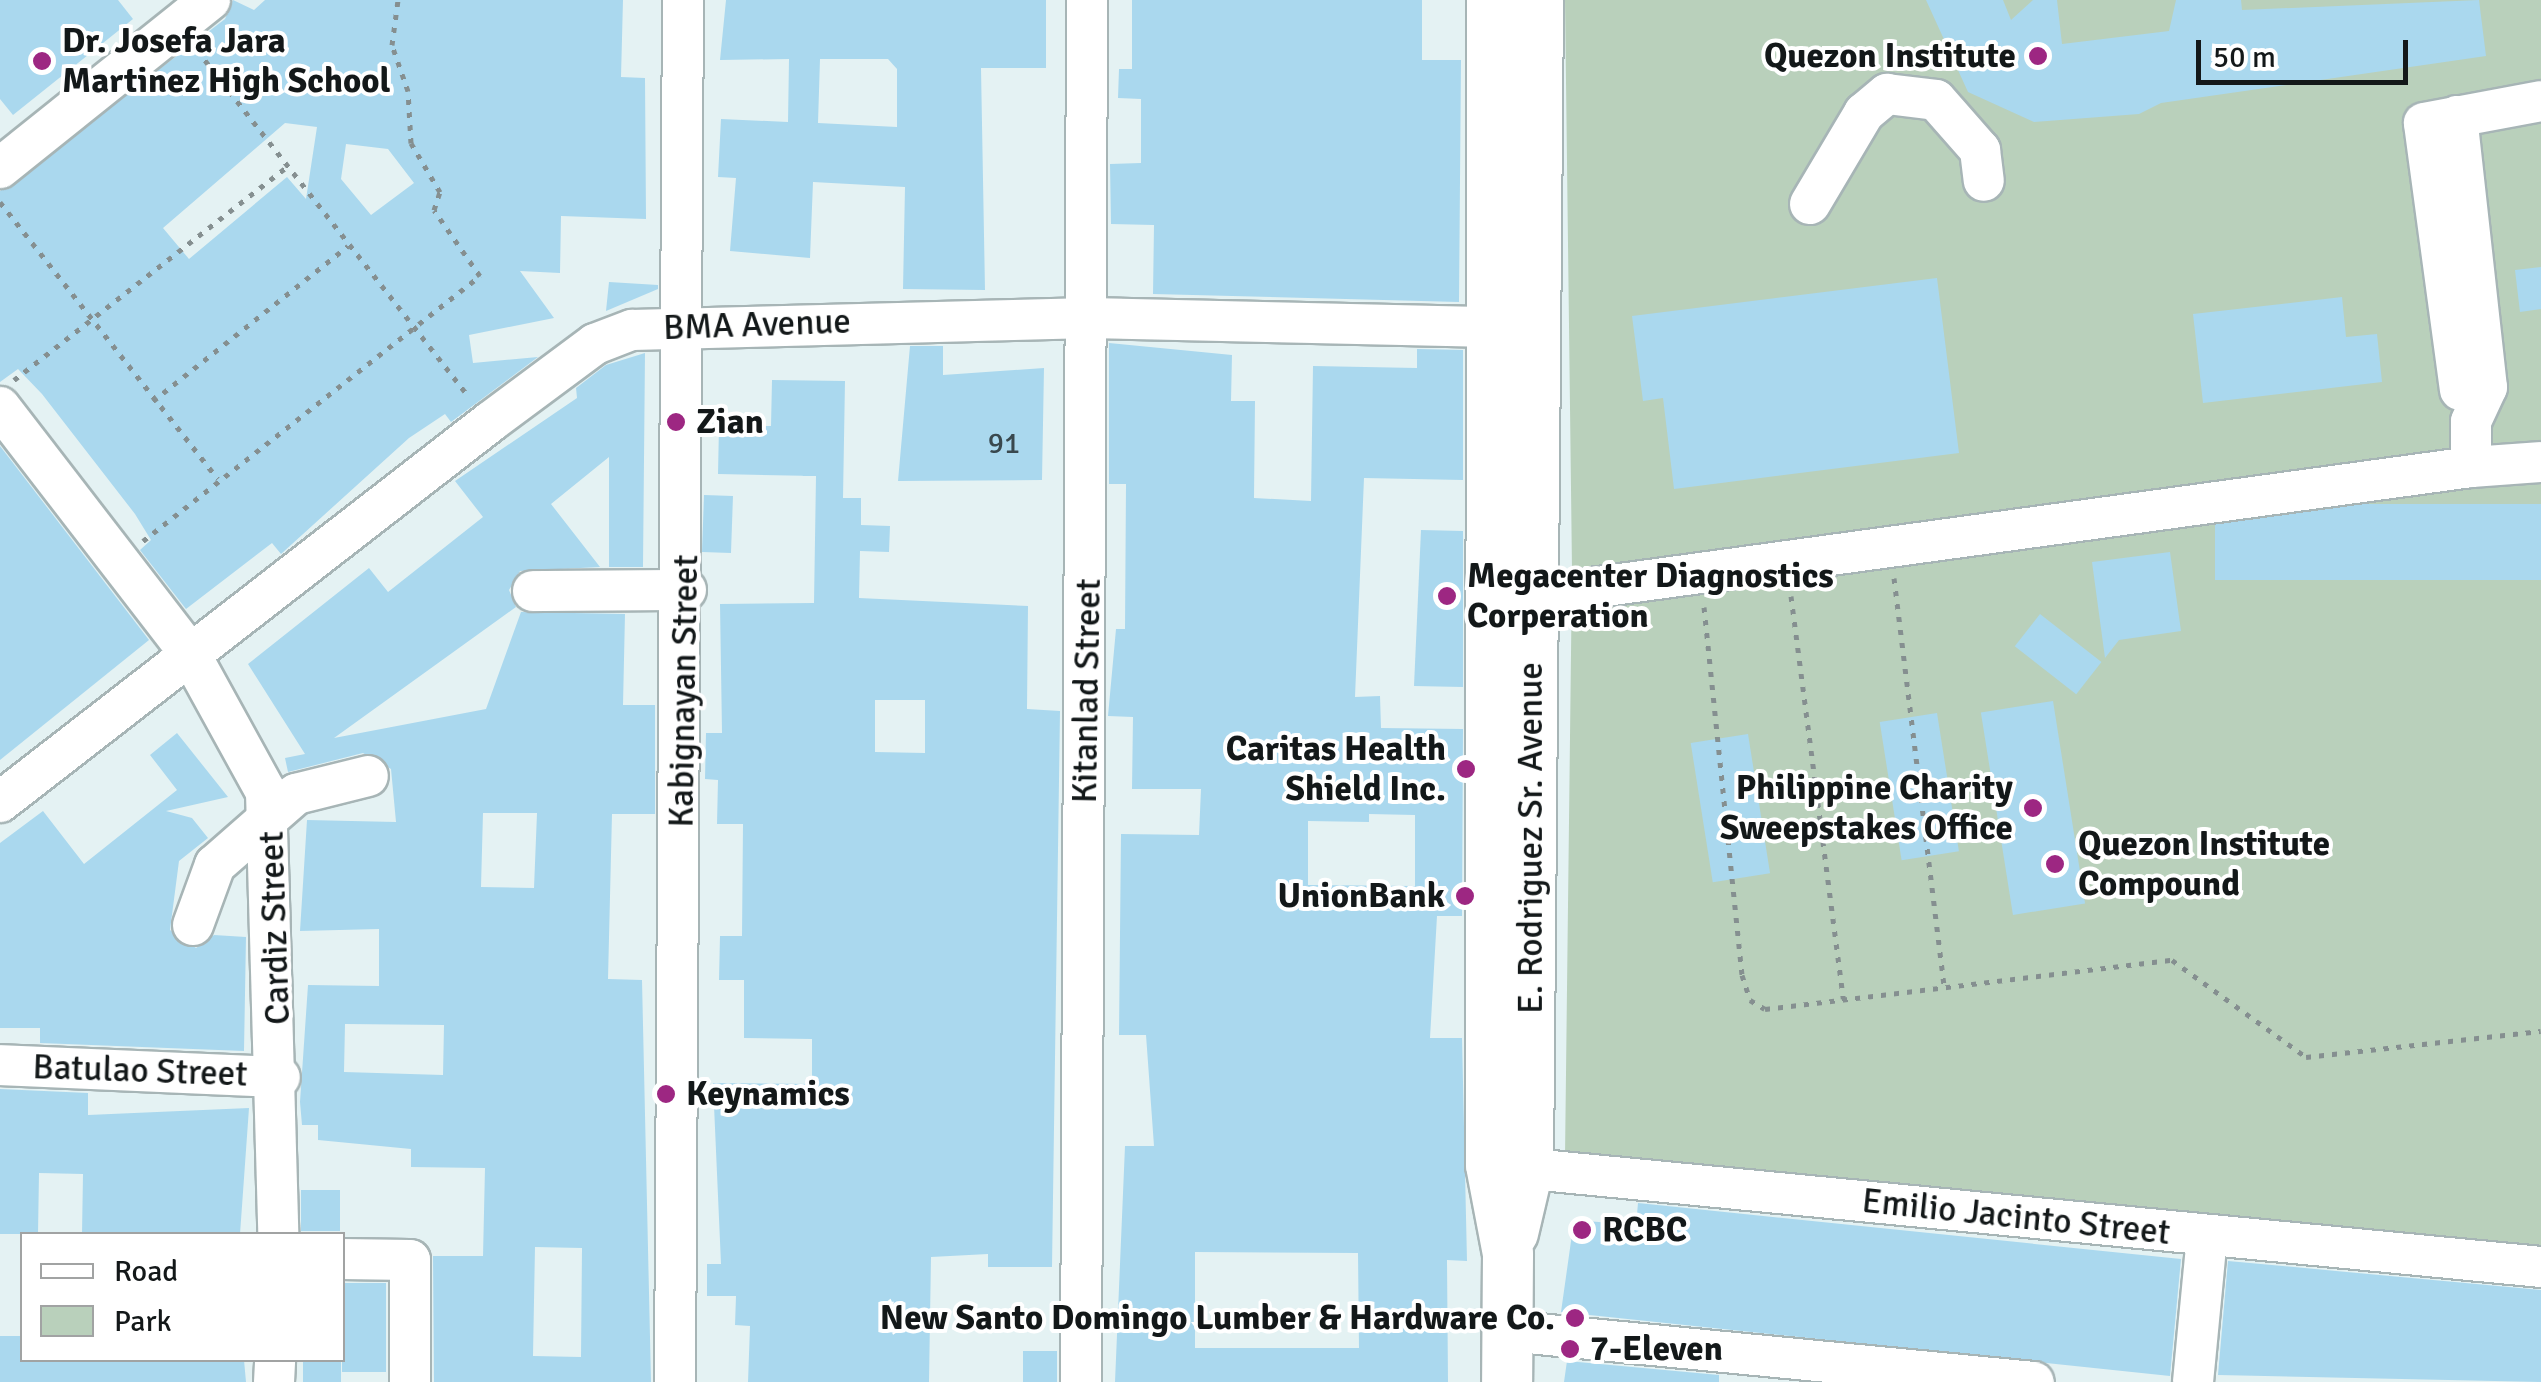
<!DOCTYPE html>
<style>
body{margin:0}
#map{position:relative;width:2541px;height:1382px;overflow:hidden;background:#e4f2f3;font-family:Signika,sans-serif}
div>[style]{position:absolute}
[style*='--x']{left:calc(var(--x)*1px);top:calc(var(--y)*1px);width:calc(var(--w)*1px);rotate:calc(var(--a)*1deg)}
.green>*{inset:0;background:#b9d0bb}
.building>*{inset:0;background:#aad8ee;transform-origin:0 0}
.path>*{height:5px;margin-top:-2.5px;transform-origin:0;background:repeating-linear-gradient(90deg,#858f90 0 5px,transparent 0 13px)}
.roads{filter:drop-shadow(2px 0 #a7b5b6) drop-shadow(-2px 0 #a7b5b6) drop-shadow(0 2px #a7b5b6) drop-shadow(0 -2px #a7b5b6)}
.minor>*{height:40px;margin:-20px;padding:0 20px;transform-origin:20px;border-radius:20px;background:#fff}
.major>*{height:50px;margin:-25px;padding:0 25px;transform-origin:25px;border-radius:25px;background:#fff}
.dots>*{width:28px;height:28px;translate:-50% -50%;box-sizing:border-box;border:5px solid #fff;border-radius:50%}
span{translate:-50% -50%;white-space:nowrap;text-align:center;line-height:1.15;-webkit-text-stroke:8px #fff;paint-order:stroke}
.number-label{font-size:30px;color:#39484e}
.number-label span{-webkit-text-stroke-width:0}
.poi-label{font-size:35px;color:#131819;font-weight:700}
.left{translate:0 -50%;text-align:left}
.right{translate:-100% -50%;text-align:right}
.street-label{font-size:35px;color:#131819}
.legend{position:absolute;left:20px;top:1232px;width:325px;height:130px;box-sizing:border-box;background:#fff;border:2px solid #a1a3a3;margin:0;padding:12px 18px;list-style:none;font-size:30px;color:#131819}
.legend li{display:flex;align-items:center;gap:20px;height:50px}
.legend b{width:50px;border:2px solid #a1a3a3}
.scale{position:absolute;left:2196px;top:40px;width:212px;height:45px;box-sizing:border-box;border:5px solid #131819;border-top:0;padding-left:12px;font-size:30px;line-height:35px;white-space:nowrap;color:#131819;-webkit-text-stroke:8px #fff;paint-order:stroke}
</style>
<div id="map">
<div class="green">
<div style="clip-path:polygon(1565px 0,2541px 0,2541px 1257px,1565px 1157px,1572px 570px)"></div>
</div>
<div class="building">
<div style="clip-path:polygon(0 0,118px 0,133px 19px,13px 115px,0 99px)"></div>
<div style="clip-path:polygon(evenodd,233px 0,254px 10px,265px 0,623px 0,621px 77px,645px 78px,646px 219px,561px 216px,560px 273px,520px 271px,554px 318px,469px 335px,473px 363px,538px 357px,451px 422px,445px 414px,409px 438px,281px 554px,272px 543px,186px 609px,140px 550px,151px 540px,135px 514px,42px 394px,18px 369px,0 382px,0 191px,225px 19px,233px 0,285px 123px,317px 127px,306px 199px,287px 177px,189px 259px,163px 228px,285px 123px,233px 0,346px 144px,388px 149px,414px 183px,371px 215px,341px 179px,346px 144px)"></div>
<div style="clip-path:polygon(evenodd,726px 0,1046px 0,1046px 68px,981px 68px,985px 290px,903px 289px,905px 187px,813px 182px,810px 258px,730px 251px,736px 178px,718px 177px,721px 119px,788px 122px,789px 59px,720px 60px,726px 0,820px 59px,888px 59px,897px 69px,897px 127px,818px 123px,820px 59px)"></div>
<div style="clip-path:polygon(1132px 0,1422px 0,1422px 60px,1461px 60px,1459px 302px,1153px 294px,1154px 225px,1111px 224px,1110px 164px,1141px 163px,1141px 99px,1118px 98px,1119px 69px,1132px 69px)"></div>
<div style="clip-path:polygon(1926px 0,2003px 0,2011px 20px,2033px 0,2057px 0,2062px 44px,2169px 31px,2176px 0,2241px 0,2242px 10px,2479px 0,2486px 56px,2161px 103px,2139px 114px,2034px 122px,1968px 92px)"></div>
<div style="clip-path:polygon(2541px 267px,2541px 309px,2520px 312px,2515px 270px)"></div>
<div style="clip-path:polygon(1937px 278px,1959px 453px,1674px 489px,1663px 398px,1643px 401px,1632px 316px)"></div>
<div style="clip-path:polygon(609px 282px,658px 285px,658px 289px,606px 311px)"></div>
<div style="clip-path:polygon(2342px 297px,2346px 337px,2377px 334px,2382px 382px,2203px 403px,2193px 314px)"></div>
<div style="clip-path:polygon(evenodd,1109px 343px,1232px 355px,1231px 401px,1255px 401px,1254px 498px,1311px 501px,1313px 366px,1417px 368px,1417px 349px,1463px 350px,1463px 480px,1364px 478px,1355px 697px,1380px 696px,1381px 728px,1463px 729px,1462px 916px,1437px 916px,1430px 1038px,1462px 1038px,1467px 1261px,1447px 1260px,1448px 1382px,1115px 1382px,1125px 1146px,1154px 1146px,1146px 1035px,1119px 1035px,1121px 834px,1199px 835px,1201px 789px,1132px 789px,1133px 717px,1108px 716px,1116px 629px,1125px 629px,1126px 484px,1109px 484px,1109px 343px,1369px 814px,1415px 815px,1415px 886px,1308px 885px,1308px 821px,1369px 822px,1369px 814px,1109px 343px,1195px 1252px,1358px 1253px,1359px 1348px,1195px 1348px,1195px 1252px)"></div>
<div style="clip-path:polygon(910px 346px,943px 346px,943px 375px,1044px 368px,1042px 480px,898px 481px)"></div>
<div style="clip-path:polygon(evenodd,645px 353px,643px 567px,609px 567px,609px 457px,551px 504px,600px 567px,520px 571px,509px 590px,516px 607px,334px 738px,486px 709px,521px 612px,625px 614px,623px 705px,655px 705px,655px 814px,612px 814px,608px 979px,642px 980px,651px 1382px,434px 1382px,433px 1256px,483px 1256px,485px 1168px,411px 1167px,411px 1149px,318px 1140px,318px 1125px,302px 1125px,300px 1102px,308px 985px,379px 986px,379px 929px,300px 931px,307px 820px,396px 822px,391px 769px,363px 753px,288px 772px,285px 758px,305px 754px,248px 664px,369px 568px,388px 592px,483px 517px,455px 481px,577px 398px,576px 388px,606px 365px,645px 353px,483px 813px,537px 813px,534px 888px,481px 887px,483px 813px,645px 353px,345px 1024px,444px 1025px,443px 1075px,344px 1072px,345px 1024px,645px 353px,535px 1247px,582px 1248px,581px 1357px,533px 1356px,535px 1247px)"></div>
<div style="clip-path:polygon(evenodd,772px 380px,845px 381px,843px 498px,861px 498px,861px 525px,890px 526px,889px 552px,860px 551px,859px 598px,1028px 606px,1027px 709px,1060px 711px,1052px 1267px,988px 1267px,988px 1254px,931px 1257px,929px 1382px,748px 1382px,750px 1326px,735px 1325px,736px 1296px,707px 1296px,707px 1264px,721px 1264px,713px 1083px,812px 1084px,812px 1039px,744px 1038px,744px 980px,719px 980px,720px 936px,742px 936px,743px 824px,717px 824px,718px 780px,705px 779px,706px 733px,722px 733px,720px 604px,814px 603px,816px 476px,718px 474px,719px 426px,771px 426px,772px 380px,875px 700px,925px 700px,925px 753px,875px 752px,875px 700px)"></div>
<div style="clip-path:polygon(0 446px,149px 640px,0 760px)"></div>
<div style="left:704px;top:495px;width:29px;height:57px;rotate:2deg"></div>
<div style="left:2541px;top:504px;width:76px;height:326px;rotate:90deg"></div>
<div style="clip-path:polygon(1421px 530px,1463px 531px,1463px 687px,1414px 686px)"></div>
<div style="clip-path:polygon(2170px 552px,2181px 631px,2119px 640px,2105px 658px,2092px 562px)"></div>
<div style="left:2040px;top:614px;width:78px;height:41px;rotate:38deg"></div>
<div style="left:2053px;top:701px;width:205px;height:73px;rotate:81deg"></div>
<div style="left:1937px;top:713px;width:140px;height:58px;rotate:81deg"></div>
<div style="clip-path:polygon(177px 733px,228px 797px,166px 811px,192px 818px,208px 838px,179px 861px,170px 930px,196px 948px,214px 935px,246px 937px,244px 1051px,40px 1043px,40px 1028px,0 1028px,0 843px,43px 811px,84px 864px,177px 790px,150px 755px)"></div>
<div style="left:1748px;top:734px;width:141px;height:58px;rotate:81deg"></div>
<div style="clip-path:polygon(0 1089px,88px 1093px,88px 1115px,249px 1108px,240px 1234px,82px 1234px,83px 1174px,39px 1173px,38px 1234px,0 1234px)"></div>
<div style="left:301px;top:1190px;width:39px;height:41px"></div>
<div style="clip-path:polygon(1638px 1203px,2181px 1259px,2170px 1376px,1561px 1312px,1574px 1220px,1636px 1225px)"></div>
<div style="clip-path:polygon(2228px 1261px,2541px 1290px,2541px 1382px,2218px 1375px)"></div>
<div style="left:342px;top:1283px;width:44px;height:89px"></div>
<div style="clip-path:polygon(0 1336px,22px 1336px,22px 1360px,244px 1360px,246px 1382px,0 1382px)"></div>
<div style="left:1023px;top:1351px;width:34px;height:31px"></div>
<div style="left:303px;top:1360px;width:38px;height:22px"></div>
<div style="clip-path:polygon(1567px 1361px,1719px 1375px,1719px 1382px,1564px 1382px)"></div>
</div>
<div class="path">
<div style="--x:197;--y:50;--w:439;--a:51.9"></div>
<div style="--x:0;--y:202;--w:352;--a:51.8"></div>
<div style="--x:14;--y:380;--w:346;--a:-38"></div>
<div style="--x:153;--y:401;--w:249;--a:-38.5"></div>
<div style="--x:143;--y:541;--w:429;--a:-38.2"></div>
<div style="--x:480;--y:276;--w:80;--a:-124.9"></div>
<div style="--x:434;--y:210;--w:19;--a:-72"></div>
<div style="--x:440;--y:192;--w:57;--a:-120.6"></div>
<div style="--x:411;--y:143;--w:52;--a:-93.3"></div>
<div style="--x:408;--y:91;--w:49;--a:-109.2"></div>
<div style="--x:392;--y:45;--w:45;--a:-82.4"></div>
<div style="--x:1894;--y:578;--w:412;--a:83"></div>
<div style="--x:1791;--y:596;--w:406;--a:82.6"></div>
<div style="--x:1704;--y:607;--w:370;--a:84.1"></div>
<div style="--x:1742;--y:975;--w:26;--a:72"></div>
<div style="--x:1750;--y:1000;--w:17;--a:31"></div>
<div style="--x:1765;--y:1009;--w:410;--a:-6.9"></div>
<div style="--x:2172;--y:960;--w:165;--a:35.9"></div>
<div style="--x:2306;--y:1057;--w:236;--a:-6.3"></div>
</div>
<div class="roads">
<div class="minor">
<div style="--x:2457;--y:116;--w:273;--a:83.7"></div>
<div style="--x:2487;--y:387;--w:38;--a:115"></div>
<div style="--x:2471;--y:422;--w:45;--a:90"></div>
<div style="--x:2471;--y:467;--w:70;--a:-4.1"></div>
<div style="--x:0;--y:168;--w:269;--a:-38.7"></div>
<div style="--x:1810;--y:204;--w:106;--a:-59.3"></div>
<div style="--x:1864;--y:113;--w:30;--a:-40"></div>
<div style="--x:1887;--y:94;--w:49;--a:7"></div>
<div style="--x:1936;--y:100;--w:67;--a:48.7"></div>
<div style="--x:1980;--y:150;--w:31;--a:83"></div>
<div style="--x:2460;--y:390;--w:269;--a:-97.7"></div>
<div style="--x:2424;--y:123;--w:119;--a:-10.6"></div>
<div style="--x:0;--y:407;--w:312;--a:52.4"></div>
<div style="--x:190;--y:654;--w:158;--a:61.2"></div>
<div style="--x:266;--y:792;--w:442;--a:88.4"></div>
<div style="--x:533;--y:591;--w:153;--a:-0.4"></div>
<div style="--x:1533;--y:596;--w:947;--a:-7.83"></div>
<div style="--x:0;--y:802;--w:620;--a:-37.79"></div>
<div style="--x:490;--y:422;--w:131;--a:-36.6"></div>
<div style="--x:595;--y:344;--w:40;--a:-21"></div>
<div style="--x:632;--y:330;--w:458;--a:-1.5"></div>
<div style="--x:1090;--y:318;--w:402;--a:1.3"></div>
<div style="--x:193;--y:925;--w:64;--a:-69.9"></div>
<div style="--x:215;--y:865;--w:108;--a:-41.2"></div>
<div style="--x:296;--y:794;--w:74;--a:-14"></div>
<div style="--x:0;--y:1065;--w:280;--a:2.5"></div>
<div style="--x:1500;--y:1166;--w:1046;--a:5.54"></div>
<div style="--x:342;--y:1259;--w:68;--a:0.8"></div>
<div style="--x:410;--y:1260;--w:122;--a:90"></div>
<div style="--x:1508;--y:1331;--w:528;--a:5.54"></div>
<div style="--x:274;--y:1382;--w:22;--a:-87"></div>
<div style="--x:675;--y:1382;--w:1382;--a:-89.67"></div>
<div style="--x:1081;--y:1382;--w:1382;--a:-89.75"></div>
<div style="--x:2193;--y:1382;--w:147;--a:-84.5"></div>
</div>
<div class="major">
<div style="--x:1492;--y:0;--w:1165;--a:90.05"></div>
<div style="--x:1491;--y:1165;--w:91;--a:79.2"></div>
<div style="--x:1508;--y:1254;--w:128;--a:90.4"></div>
<div style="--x:1513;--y:1233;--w:66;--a:-76.8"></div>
<div style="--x:1528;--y:1169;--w:1169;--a:-89.51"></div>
</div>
</div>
<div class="dots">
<div style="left:2038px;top:56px;background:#9d2782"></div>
<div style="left:42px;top:61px;background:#9d2782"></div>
<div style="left:676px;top:422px;background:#9d2782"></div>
<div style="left:1447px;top:596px;background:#9d2782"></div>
<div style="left:1466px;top:769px;background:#9d2782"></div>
<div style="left:2033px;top:808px;background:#9d2782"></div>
<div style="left:2055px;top:864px;background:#9d2782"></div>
<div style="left:1465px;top:896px;background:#9d2782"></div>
<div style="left:666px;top:1094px;background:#9d2782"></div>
<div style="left:1582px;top:1230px;background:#9d2782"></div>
<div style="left:1575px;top:1318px;background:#9d2782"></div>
<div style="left:1570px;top:1349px;background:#9d2782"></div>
</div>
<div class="number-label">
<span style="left:1004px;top:444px">91</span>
</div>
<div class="poi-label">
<span class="left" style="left:62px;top:61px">Dr. Josefa Jara<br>Martinez High School</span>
<span class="right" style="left:2016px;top:56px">Quezon Institute</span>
<span class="left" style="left:696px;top:422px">Zian</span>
<span class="left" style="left:1467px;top:596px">Megacenter Diagnostics<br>Corperation</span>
<span class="right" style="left:1446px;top:769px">Caritas Health<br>Shield Inc.</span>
<span class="right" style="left:2013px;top:808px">Philippine Charity<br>Sweepstakes Office</span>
<span class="left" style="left:2078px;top:864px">Quezon Institute<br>Compound</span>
<span class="right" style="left:1445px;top:896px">UnionBank</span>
<span class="left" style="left:686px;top:1094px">Keynamics</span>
<span class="left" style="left:1602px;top:1230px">RCBC</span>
<span class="right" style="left:1555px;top:1318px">New Santo Domingo Lumber &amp; Hardware Co.</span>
<span class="left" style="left:1590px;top:1349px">7-Eleven</span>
</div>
<div class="street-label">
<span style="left:757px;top:325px;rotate:-2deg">BMA Avenue</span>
<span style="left:684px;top:691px;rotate:-89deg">Kabignayan Street</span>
<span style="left:1087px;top:691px;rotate:-89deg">Kitanlad Street</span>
<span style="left:1531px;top:838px;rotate:-90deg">E. Rodriguez Sr. Avenue</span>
<span style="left:275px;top:928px;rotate:-92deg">Cardiz Street</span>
<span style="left:140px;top:1071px;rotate:2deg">Batulao Street</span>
<span style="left:2016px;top:1217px;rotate:6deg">Emilio Jacinto Street</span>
</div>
<ul class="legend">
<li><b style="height:12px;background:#fff"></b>Road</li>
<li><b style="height:28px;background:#b9d0bb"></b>Park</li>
</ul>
<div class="scale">50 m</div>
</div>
